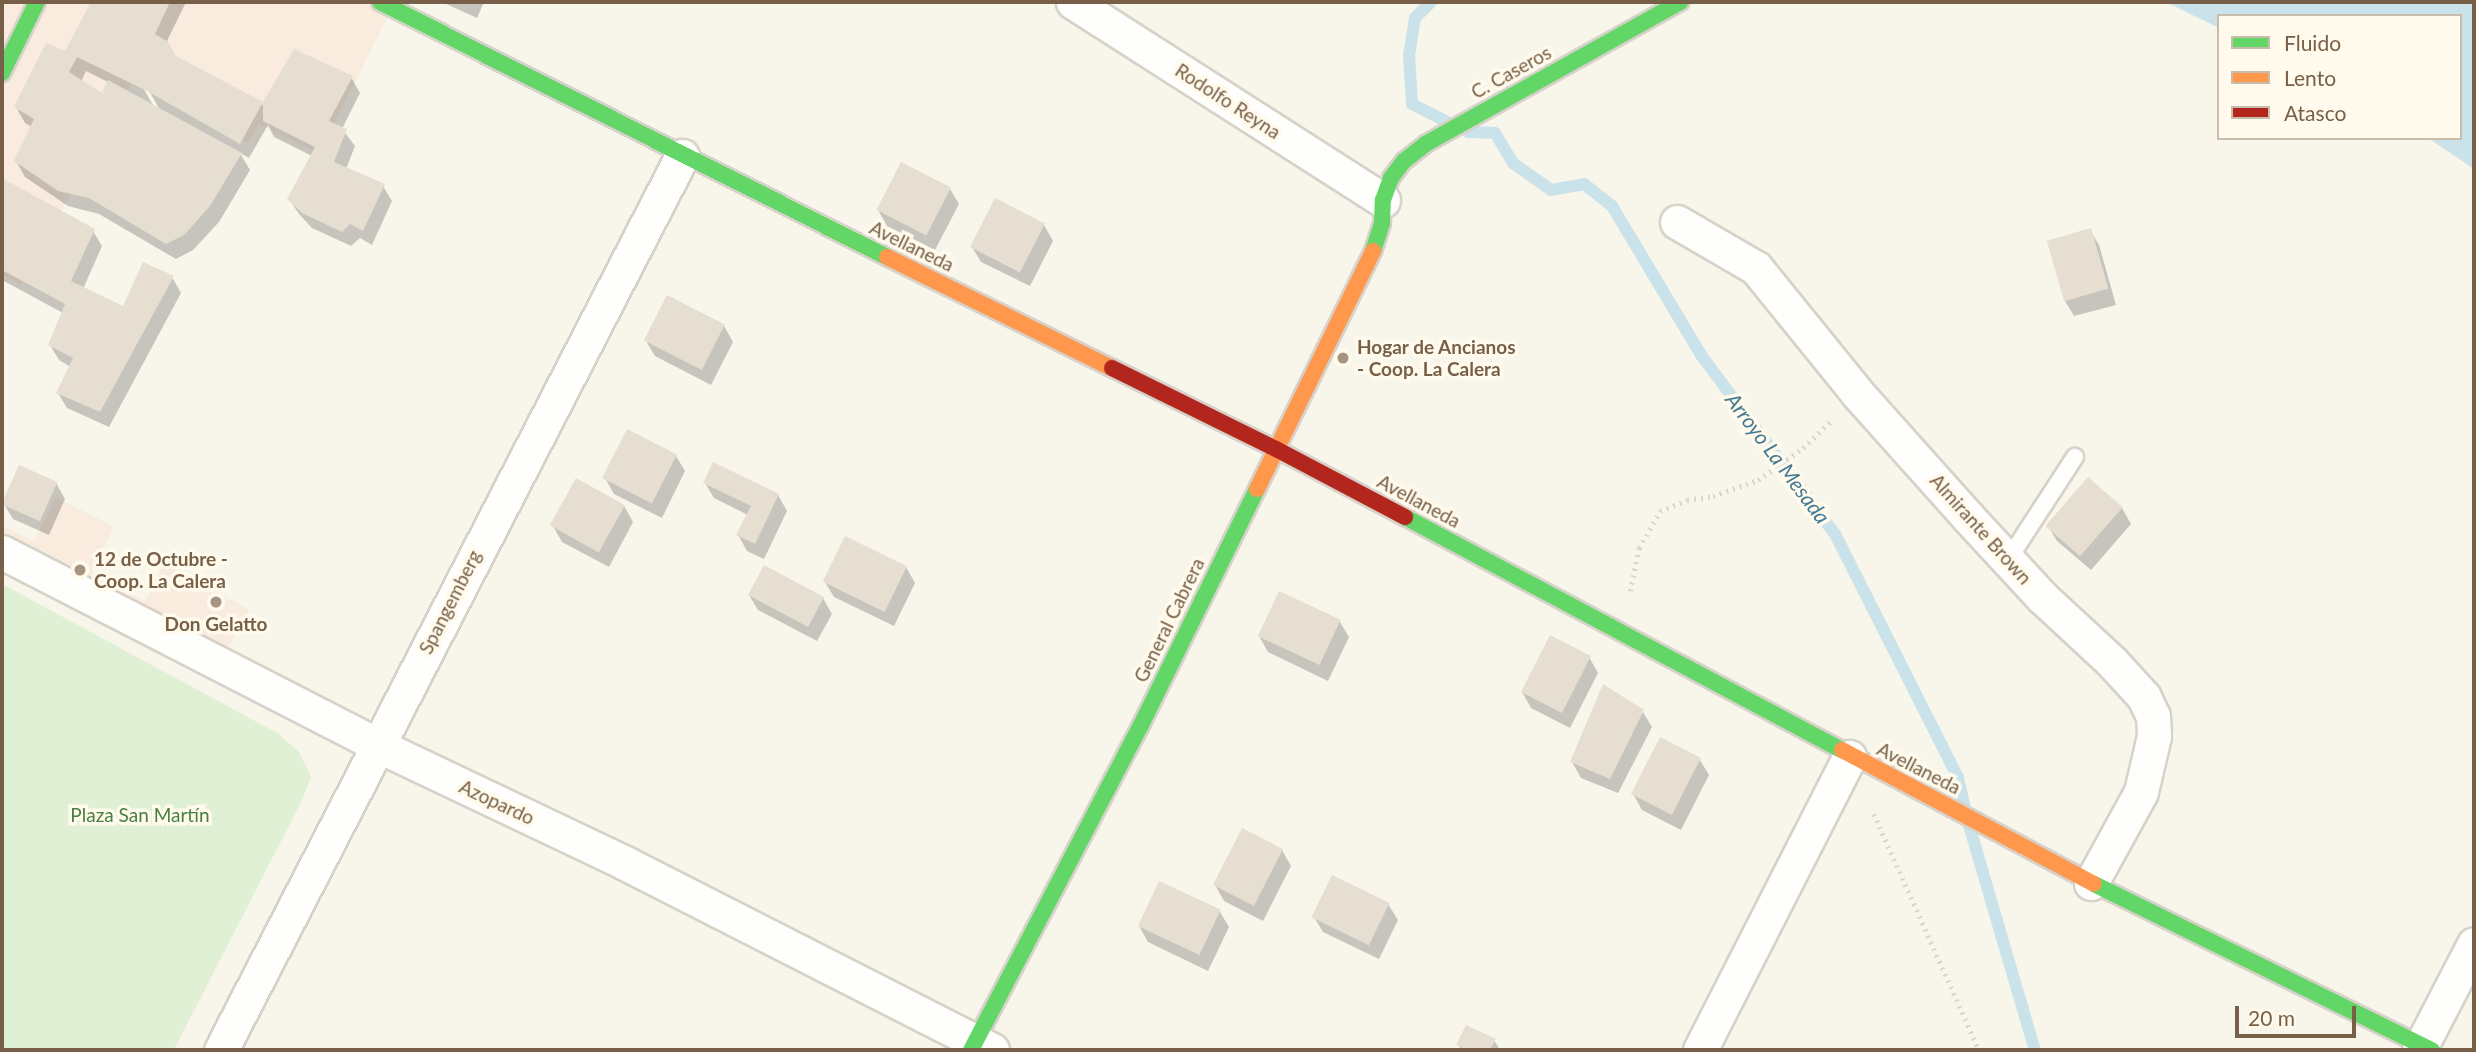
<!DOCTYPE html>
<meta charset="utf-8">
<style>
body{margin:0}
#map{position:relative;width:2476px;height:1052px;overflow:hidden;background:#f8f5eb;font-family:Lato,sans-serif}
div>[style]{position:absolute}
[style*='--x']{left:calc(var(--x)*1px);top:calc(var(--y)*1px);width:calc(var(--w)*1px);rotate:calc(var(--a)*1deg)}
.commercial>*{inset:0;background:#f9ebde}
.green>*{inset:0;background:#e0f0d4}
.water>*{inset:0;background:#cae2ea}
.shadow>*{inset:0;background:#0003}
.stream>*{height:12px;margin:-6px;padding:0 6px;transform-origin:6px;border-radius:6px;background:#cae2ea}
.building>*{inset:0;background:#e5ded1;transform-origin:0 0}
.path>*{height:4.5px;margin-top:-2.25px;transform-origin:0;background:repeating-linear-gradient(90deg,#dad5cd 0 2px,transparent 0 7px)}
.roads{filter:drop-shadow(2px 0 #d7d2c9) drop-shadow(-2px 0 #d7d2c9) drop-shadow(0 2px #d7d2c9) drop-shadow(0 -2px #d7d2c9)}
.lane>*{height:16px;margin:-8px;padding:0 8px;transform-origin:8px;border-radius:8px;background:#fefefc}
.street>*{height:33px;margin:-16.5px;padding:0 16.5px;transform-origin:16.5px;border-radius:16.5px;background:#fefefc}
.fast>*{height:16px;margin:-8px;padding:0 8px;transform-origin:8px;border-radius:8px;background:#63d668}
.slow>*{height:16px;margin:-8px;padding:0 8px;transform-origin:8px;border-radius:8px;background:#ff974d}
.jam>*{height:16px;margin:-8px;padding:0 8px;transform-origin:8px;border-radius:8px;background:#b3261e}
.dots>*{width:19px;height:19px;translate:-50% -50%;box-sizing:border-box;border:4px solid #fffaec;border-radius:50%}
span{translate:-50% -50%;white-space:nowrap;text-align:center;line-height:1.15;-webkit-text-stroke:7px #fffaec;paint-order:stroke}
.street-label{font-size:19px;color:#786048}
.poi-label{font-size:19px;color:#786048;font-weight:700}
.left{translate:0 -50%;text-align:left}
.park-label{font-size:19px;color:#487f3f}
.water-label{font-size:21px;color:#427a94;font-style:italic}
.frame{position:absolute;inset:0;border:4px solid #786048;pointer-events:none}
.legend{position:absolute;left:2217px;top:14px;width:245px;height:126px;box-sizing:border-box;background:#fffaec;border:2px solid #c9bcaa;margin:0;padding:9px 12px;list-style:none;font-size:21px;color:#786048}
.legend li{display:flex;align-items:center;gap:14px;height:35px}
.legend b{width:35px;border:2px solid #c9bcaa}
.scale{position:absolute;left:2235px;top:1006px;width:121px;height:32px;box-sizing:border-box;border:4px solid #786048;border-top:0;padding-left:9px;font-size:21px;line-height:24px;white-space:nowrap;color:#786048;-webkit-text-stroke:5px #fffaec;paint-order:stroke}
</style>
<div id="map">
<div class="commercial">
<div style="clip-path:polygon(2px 2px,395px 2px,319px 154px,259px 124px,248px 143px,134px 78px,21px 285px,2px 274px)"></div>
<div style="clip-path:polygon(56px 497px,114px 527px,92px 572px,145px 601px,164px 564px,249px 609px,214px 676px,2px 565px,2px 525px,34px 541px)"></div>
</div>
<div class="green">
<div style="clip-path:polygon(2px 584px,279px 734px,300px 753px,311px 777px,302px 800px,174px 1050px,2px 1050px)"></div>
</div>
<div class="water">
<div style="clip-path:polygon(2166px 2px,2474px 2px,2474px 169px,2428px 138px,2460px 138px,2460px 16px,2219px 16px,2219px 28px)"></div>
</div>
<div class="shadow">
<div style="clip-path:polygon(evenodd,93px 2px,186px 2px,166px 43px,175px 57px,262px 104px,265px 110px,351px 77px,360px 93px,342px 129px,355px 146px,346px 169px,383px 186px,392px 201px,372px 245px,360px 238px,351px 246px,312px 228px,299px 214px,289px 199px,312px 156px,274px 137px,268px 125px,249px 158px,240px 153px,250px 170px,219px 222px,193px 250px,176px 259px,99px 214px,68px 206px,25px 177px,16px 161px,32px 127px,25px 123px,16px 107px,65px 53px,93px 2px,86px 71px,108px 82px,103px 96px,81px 82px,86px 71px,93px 2px,144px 82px,160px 110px,154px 107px,141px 84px,144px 82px)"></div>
<div style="clip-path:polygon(442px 2px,484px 2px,477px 18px)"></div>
<div style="clip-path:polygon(2px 180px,93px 231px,102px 246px,83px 289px,124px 309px,172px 277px,181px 293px,109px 427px,67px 408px,58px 393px,71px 367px,59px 360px,50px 345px,63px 313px,2px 280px)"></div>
<div style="clip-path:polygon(950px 189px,959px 204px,935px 250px,887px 226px,878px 210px)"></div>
<div style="clip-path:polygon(1044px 225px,1053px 241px,1030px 286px,981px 262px,972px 247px)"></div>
<div style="clip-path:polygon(2090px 230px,2099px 245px,2116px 305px,2074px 316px,2065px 301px,2049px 241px)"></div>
<div style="clip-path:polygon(724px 326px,733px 342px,711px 385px,655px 356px,646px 341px)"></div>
<div style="clip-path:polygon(676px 456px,685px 471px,662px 518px,614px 494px,605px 478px)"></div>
<div style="clip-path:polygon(56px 483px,65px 499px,49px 535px,13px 519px,4px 504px)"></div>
<div style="clip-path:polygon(705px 483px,778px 495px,787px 511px,764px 559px,747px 551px,738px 535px,748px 515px,714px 498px)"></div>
<div style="clip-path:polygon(624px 506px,633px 522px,609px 567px,562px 542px,553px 526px)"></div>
<div style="clip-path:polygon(2122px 508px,2131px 524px,2091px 570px,2057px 541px,2048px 526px)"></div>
<div style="clip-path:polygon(906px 567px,915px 583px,894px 626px,834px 597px,825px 582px)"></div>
<div style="clip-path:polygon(749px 595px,823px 598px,832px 614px,817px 641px,758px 610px)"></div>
<div style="clip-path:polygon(1340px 622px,1349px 637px,1328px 681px,1268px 652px,1259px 636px)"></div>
<div style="clip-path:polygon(1589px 657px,1598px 673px,1570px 728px,1531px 708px,1522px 692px)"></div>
<div style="clip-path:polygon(1643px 712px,1652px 727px,1618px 793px,1581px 778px,1572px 762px)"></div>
<div style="clip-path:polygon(1700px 760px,1709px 775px,1681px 830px,1642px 810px,1633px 794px)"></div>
<div style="clip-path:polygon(1282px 850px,1291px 866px,1263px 921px,1224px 901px,1215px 885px)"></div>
<div style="clip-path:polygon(1388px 904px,1398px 920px,1379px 959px,1323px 932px,1314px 917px)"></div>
<div style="clip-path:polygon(1220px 912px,1229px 927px,1208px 971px,1148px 942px,1139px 926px)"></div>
<div style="clip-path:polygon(1494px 1040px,1500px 1050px,1461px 1050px,1458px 1045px)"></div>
</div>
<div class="stream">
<div style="--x:1431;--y:2;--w:23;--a:135"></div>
<div style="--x:1415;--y:18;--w:37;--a:99"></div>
<div style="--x:1409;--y:55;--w:49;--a:86.5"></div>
<div style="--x:1412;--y:104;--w:42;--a:27.2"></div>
<div style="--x:1468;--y:132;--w:27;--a:2"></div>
<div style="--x:1495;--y:133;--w:35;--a:59"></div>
<div style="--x:1513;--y:163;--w:47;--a:35.4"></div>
<div style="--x:1551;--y:190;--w:34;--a:-10"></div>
<div style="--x:1584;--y:184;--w:36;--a:38"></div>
<div style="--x:1612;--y:206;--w:174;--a:59.1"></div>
<div style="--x:1701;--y:355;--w:224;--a:53.2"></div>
<div style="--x:1835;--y:534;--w:273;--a:63.2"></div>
<div style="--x:1958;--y:778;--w:31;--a:77"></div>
<div style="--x:1969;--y:825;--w:234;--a:73.7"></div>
</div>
<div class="building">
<div style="clip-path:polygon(91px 2px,170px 2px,155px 34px,168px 42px,176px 56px,263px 102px,240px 144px,147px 91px,77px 57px,69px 72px,102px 93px,108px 80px,242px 153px,210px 206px,184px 235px,166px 244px,89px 198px,58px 191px,14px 161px,34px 119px,14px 107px,46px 43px,65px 51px)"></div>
<div style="clip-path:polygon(294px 49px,353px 76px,329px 121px,347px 129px,334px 162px,385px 184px,363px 231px,350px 224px,342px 232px,302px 213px,287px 199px,315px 147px,263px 121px,263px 102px)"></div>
<div style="left:901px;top:162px;width:56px;height:54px;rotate:27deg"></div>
<div style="clip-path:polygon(2px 178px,95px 229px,71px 281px,123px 306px,143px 262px,174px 276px,100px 412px,56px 393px,73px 358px,48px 345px,65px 304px,2px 270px)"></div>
<div style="left:995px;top:198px;width:56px;height:55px;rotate:27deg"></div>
<div style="left:2091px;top:228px;width:63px;height:46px;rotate:74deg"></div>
<div style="left:667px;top:295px;width:65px;height:51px;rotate:27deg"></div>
<div style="left:627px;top:429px;width:56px;height:55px;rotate:27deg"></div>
<div style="clip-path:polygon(713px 462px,779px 494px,755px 544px,736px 535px,751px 506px,703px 483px)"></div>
<div style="left:19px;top:465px;width:42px;height:43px;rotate:24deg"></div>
<div style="left:2088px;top:477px;width:46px;height:65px;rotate:41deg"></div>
<div style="left:576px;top:478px;width:56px;height:54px;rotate:29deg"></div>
<div style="left:845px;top:536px;width:69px;height:51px;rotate:26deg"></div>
<div style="left:764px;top:565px;width:68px;height:34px;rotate:28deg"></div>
<div style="left:1279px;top:591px;width:68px;height:50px;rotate:25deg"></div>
<div style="left:1550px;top:635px;width:46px;height:64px;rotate:27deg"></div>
<div style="clip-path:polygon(1603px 684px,1644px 710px,1610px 779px,1570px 762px)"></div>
<div style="left:1660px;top:737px;width:46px;height:64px;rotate:27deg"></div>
<div style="left:1242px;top:828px;width:46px;height:64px;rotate:27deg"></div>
<div style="left:1332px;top:875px;width:64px;height:47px;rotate:26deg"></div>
<div style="left:1159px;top:881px;width:68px;height:50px;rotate:25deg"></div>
<div style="clip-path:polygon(1466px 1025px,1496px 1039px,1490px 1050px,1467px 1050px,1456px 1045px)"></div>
</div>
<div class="path">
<div style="--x:1630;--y:591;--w:44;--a:-78.2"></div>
<div style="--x:1639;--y:548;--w:43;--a:-60.4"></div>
<div style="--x:1660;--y:511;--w:29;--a:-22"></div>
<div style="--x:1687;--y:500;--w:26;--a:-9"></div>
<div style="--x:1713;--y:496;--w:48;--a:-19.6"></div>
<div style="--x:1758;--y:480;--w:55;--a:-35.4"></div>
<div style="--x:1803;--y:448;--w:40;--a:-44"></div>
<div style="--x:1874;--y:814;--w:258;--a:66"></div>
</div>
<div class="roads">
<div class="lane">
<div style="--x:2008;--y:560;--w:123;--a:-57"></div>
</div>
<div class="street">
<div style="--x:1073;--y:2;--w:368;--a:32.6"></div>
<div style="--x:1677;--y:222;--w:91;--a:30.2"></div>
<div style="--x:1756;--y:268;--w:162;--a:51"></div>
<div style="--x:1858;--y:394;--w:164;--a:48.2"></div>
<div style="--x:1967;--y:516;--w:112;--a:47.2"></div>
<div style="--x:2043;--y:598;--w:94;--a:42.8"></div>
<div style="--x:2112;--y:662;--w:47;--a:47.6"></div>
<div style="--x:2144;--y:697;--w:21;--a:65"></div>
<div style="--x:2153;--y:716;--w:20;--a:87"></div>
<div style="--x:2154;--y:736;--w:57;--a:103.1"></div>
<div style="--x:2141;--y:792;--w:104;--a:118.8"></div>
<div style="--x:2;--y:552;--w:422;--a:27.2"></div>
<div style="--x:377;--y:745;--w:275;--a:25.4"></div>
<div style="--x:625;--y:863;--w:412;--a:27"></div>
<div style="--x:221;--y:1050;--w:1006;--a:-62.72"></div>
<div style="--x:1700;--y:1050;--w:329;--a:-63"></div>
<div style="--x:2419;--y:1050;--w:119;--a:-62.6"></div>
</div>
<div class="fast">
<div style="--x:380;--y:2;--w:568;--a:26.7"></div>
<div style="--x:2;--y:73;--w:79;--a:-63.8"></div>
<div style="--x:1373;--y:251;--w:29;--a:-72"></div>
<div style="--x:1382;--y:223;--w:23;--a:-88"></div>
<div style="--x:1383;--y:200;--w:23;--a:-70"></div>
<div style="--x:1391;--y:178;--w:21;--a:-53"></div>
<div style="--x:1404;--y:161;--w:29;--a:-38"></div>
<div style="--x:1427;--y:143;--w:290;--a:-29.1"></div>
<div style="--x:1405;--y:517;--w:495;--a:28.1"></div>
<div style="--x:2094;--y:884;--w:377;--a:26.2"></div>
<div style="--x:971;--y:1050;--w:365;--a:-62.4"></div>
<div style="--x:1140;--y:727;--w:265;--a:-63.8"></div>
</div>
<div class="slow">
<div style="--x:887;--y:257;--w:251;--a:26.3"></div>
<div style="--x:1257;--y:489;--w:265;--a:-64"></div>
<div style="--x:1842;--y:750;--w:285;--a:28"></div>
</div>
<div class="jam">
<div style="--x:1112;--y:368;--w:183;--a:26.3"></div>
<div style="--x:1276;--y:449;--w:146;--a:27.8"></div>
</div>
</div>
<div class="dots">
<div style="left:1343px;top:358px;background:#a59481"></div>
<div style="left:80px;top:570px;background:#a59481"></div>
<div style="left:216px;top:602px;background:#a59481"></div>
</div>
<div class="street-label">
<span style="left:1511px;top:72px;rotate:-29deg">C. Caseros</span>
<span style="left:1228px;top:101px;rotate:33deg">Rodolfo Reyna</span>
<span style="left:912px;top:246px;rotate:26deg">Avellaneda</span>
<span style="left:1419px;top:501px;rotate:28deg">Avellaneda</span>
<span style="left:1981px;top:529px;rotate:48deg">Almirante Brown</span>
<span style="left:450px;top:602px;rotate:-63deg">Spangemberg</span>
<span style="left:1169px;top:620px;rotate:-64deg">General Cabrera</span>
<span style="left:1919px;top:768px;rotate:27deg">Avellaneda</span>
<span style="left:497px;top:802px;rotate:25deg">Azopardo</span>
</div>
<div class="poi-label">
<span class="left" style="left:1357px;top:358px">Hogar de Ancianos<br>- Coop. La Calera</span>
<span class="left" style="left:94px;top:570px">12 de Octubre -<br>Coop. La Calera</span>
<span style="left:216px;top:624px">Don Gelatto</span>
</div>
<div class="park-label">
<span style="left:140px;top:815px">Plaza San Martín</span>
</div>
<div class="water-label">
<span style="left:1778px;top:458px;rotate:53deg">Arroyo La Mesada</span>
</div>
<div class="frame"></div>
<ul class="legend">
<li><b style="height:9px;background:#63d668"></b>Fluido</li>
<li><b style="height:9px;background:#ff974d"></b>Lento</li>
<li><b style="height:9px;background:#b3261e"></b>Atasco</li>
</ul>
<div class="scale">20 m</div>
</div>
